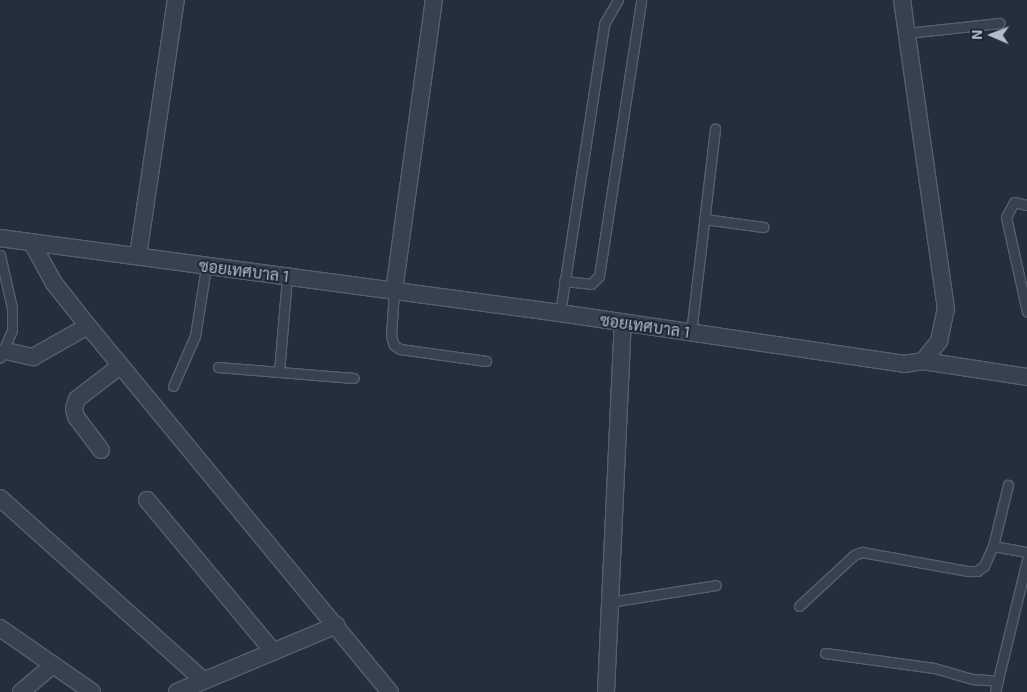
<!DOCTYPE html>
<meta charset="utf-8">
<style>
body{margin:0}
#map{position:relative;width:1027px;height:692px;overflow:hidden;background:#242f3e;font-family:"Exo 2",Sarabun,sans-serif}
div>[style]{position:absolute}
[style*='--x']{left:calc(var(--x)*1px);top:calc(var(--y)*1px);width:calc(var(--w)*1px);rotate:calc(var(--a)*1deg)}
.roads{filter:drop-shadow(1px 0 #565f6c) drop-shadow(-1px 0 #565f6c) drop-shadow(0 1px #565f6c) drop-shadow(0 -1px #565f6c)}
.lane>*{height:9px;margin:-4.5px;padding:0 4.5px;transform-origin:4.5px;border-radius:4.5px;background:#38414e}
.street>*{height:16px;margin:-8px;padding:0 8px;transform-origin:8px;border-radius:8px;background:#38414e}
span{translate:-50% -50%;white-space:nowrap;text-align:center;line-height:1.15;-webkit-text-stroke:4px #1d2633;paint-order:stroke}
.street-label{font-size:16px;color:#b4bcc9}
.north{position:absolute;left:967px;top:10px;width:50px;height:50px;-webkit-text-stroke:4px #1d2633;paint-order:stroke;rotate:271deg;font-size:14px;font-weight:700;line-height:20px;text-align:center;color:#b4bcc9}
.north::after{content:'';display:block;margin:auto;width:18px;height:22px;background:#b4bcc9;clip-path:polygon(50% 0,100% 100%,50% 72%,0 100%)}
</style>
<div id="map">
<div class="roads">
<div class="lane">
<div style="--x:907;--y:33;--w:93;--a:-6.2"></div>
<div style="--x:1027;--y:205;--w:13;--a:-167"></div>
<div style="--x:1014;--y:202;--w:17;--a:118"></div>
<div style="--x:1006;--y:217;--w:97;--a:77.5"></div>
<div style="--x:704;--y:219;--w:60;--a:7.7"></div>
<div style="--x:0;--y:255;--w:54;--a:77.2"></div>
<div style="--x:12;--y:308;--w:22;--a:90"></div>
<div style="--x:12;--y:330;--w:30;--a:113"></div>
<div style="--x:564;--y:281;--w:27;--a:6"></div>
<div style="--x:591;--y:284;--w:11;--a:-45"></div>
<div style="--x:599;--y:276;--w:279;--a:-81.3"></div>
<div style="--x:394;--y:291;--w:45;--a:93.8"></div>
<div style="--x:391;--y:336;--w:9;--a:72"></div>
<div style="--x:394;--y:345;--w:7;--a:34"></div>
<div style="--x:400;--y:349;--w:87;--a:7.9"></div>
<div style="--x:560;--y:313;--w:292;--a:-81.3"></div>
<div style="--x:604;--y:24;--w:28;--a:-60"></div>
<div style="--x:691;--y:333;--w:206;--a:-83.3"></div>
<div style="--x:218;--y:367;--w:136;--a:4.6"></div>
<div style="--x:279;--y:372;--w:96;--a:-85.2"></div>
<div style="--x:173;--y:386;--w:55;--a:-66.3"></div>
<div style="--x:195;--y:336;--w:70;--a:-80.9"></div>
<div style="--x:993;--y:546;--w:63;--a:-76.2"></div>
<div style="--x:610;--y:602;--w:107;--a:-9.1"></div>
<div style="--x:799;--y:606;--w:75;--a:-42.8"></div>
<div style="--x:854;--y:555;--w:9;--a:-21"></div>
<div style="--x:862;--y:552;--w:108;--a:10.2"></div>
<div style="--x:968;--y:571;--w:9;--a:0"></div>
<div style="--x:977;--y:571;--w:9;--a:-36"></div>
<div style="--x:984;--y:566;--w:22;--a:-66"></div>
<div style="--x:993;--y:546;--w:35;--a:10"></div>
<div style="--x:825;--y:653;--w:110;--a:7.8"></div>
<div style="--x:934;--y:668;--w:40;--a:16"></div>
<div style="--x:972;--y:679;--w:26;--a:4"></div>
<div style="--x:995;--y:692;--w:136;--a:-76.4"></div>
</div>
<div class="street">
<div style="--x:0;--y:238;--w:565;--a:7.63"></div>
<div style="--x:560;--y:313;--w:348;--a:8.4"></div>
<div style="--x:904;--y:364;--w:19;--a:-9"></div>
<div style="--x:923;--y:361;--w:26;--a:-51"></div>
<div style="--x:939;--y:341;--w:33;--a:-78"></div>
<div style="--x:946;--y:309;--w:312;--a:-98.1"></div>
<div style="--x:32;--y:243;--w:46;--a:61.2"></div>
<div style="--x:54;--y:283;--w:55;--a:51.7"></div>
<div style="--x:88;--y:326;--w:475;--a:50.5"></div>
<div style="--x:138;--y:256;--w:259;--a:-81.6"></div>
<div style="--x:394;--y:291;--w:294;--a:-82.2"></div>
<div style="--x:6;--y:351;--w:28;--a:13"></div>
<div style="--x:33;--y:357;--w:63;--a:-29.4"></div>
<div style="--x:923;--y:361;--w:105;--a:8.7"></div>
<div style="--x:101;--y:450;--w:41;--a:-127.1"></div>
<div style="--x:76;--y:417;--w:9;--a:-103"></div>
<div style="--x:74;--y:408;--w:9;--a:-72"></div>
<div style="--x:77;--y:399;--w:54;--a:-37.5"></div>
<div style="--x:0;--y:498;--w:273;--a:41.9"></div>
<div style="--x:147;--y:500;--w:197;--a:50.2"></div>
<div style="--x:0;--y:628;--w:112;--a:34.8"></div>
<div style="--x:21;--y:692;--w:42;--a:-40.2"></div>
<div style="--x:177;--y:692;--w:173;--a:-22.7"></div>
<div style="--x:606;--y:692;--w:368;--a:-87.4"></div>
</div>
</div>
<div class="street-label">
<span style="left:244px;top:271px;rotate:7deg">ซอยเทศบาล 1</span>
<span style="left:645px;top:326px;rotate:8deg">ซอยเทศบาล 1</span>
</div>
<div class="north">N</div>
</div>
